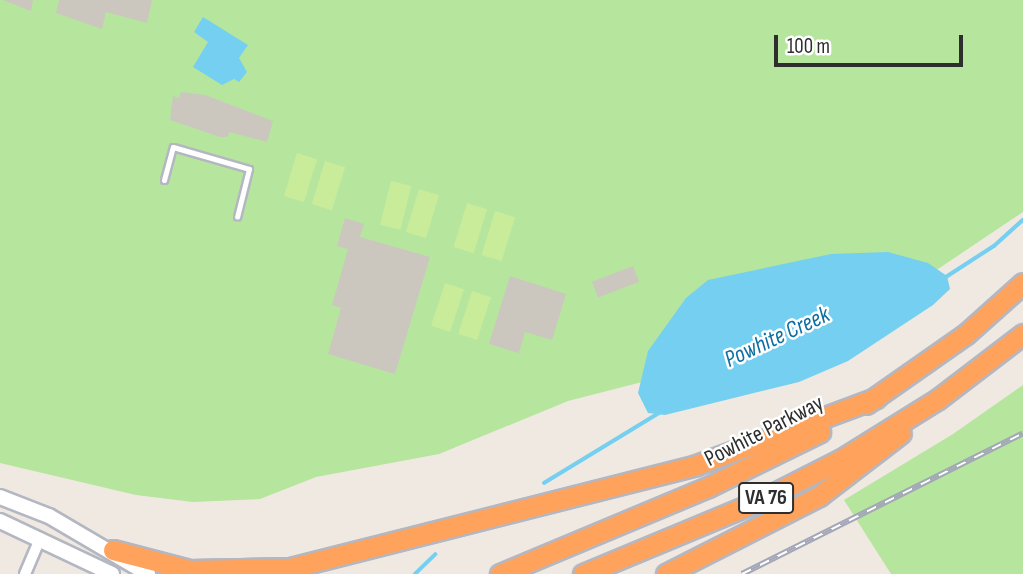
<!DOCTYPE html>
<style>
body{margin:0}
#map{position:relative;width:1023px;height:574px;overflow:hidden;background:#efe9e1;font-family:"Sofia Sans Condensed",sans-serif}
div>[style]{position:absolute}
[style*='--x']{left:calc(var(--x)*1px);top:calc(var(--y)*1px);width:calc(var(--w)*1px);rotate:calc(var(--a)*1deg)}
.green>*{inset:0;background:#b6e59e}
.pitch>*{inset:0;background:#c9ec9a;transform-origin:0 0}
.water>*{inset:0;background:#75cff0}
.stream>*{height:3.5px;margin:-1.75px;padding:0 1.75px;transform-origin:1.75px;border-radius:1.75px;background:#75cff0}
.building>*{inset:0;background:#cbc7bf;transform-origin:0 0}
.roads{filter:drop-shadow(2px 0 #b4b7c1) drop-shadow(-2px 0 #b4b7c1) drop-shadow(0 2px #b4b7c1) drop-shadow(0 -2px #b4b7c1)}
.lane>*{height:5px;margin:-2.5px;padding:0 2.5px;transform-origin:2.5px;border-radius:2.5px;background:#fff}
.street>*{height:10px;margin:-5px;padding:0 5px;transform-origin:5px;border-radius:5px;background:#fff}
.secondary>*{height:14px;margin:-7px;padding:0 7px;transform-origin:7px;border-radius:7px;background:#fff}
.highway>*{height:19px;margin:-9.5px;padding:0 9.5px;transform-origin:9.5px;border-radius:9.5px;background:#ffa35c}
.rail>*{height:6px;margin-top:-3px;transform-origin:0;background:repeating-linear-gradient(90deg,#fff 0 10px,#a3a6b8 0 20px);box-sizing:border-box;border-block:2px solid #a3a6b8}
span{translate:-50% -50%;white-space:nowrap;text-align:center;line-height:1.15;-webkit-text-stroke:5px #fff;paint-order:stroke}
.shield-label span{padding:2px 5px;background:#fff;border:2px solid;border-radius:5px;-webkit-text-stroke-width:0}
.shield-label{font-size:21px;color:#2e2e2e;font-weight:700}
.street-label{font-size:23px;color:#2e2e2e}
.water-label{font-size:24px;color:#0d6fa3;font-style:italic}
.scale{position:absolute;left:774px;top:35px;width:189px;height:32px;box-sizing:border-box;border:4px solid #2e2e2e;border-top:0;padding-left:9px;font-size:21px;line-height:24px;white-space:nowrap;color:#2e2e2e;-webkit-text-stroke:5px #fff;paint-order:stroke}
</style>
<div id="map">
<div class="green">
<div style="clip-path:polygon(0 0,1023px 0,1023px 212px,935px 271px,724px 361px,568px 401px,439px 454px,316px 477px,260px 499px,193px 502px,136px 495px,0 463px)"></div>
<div style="clip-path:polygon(1023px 385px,1023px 574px,891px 574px,844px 500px,953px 434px)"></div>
</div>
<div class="pitch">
<div style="left:297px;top:153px;width:21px;height:45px;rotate:17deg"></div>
<div style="left:325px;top:161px;width:21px;height:45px;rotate:17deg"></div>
<div style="left:391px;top:181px;width:21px;height:45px;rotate:14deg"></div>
<div style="left:419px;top:189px;width:21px;height:45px;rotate:17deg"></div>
<div style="left:467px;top:203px;width:21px;height:46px;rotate:17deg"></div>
<div style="left:495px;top:211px;width:21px;height:46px;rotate:17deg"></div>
<div style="left:445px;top:283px;width:20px;height:45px;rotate:18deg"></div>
<div style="left:472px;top:291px;width:20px;height:45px;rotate:18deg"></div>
</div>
<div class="water">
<div style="clip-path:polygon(203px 17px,248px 45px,239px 58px,247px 72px,239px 82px,234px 79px,222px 85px,193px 67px,208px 42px,194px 32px)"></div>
<div style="clip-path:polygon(888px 252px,928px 263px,947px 276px,950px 289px,933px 305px,848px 361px,799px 382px,665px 415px,648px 413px,638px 393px,648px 351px,686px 298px,708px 280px,831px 254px)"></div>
</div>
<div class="stream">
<div style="--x:946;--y:277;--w:57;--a:-32.9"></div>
<div style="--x:994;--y:246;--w:39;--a:-42"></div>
<div style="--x:544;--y:483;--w:137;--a:-31.3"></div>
<div style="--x:415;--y:574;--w:28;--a:-44"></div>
</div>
<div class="building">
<div style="clip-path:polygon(3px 0,33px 0,31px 11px)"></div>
<div style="clip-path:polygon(59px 0,152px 0,147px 23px,106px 12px,102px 29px,56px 13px)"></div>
<div style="clip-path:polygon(181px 92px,205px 95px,273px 121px,267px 142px,229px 132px,228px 137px,220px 137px,170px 120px,173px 96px,179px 98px)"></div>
<div style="clip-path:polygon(345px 218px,364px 224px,360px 237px,430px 257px,395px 374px,328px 354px,341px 308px,332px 305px,348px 249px,337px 246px)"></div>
<div style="left:633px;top:266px;width:17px;height:44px;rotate:69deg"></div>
<div style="clip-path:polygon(510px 276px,566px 294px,552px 340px,525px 332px,519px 353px,489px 344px)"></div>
</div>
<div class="roads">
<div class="lane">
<div style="--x:164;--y:180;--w:34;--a:-75"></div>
<div style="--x:173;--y:147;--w:79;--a:16.1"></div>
<div style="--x:249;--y:169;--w:49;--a:104"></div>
</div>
<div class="street">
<div style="--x:25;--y:574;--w:39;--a:-67"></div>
</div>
<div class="secondary">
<div style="--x:0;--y:497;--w:53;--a:21.2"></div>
<div style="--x:49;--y:516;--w:115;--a:30.4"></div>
<div style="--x:0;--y:521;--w:124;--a:25.3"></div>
</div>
<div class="highway">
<div style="--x:866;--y:404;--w:122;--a:-35"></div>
<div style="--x:966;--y:334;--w:76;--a:-41.8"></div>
<div style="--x:113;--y:550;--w:80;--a:14.6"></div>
<div style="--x:190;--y:570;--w:100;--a:-1.1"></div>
<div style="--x:290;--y:568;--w:419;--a:-14.2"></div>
<div style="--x:696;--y:465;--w:192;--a:-20.4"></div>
<div style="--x:500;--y:574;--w:225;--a:-22.7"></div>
<div style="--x:708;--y:487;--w:125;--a:-26.2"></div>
<div style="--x:583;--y:574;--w:195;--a:-22.6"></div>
<div style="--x:763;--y:499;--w:86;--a:-26.9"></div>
<div style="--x:840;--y:460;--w:115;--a:-31.9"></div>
<div style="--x:938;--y:399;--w:107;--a:-37.4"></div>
<div style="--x:666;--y:574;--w:172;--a:-27"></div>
<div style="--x:819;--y:496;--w:103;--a:-37.5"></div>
</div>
</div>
<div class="rail">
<div style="--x:742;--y:574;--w:314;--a:-26.6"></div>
</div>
<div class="shield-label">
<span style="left:766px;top:498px">VA 76</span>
</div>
<div class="street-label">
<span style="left:764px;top:431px;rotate:-27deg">Powhite Parkway</span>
</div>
<div class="water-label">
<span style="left:777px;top:337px;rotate:-25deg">Powhite Creek</span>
</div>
<div class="scale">100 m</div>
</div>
